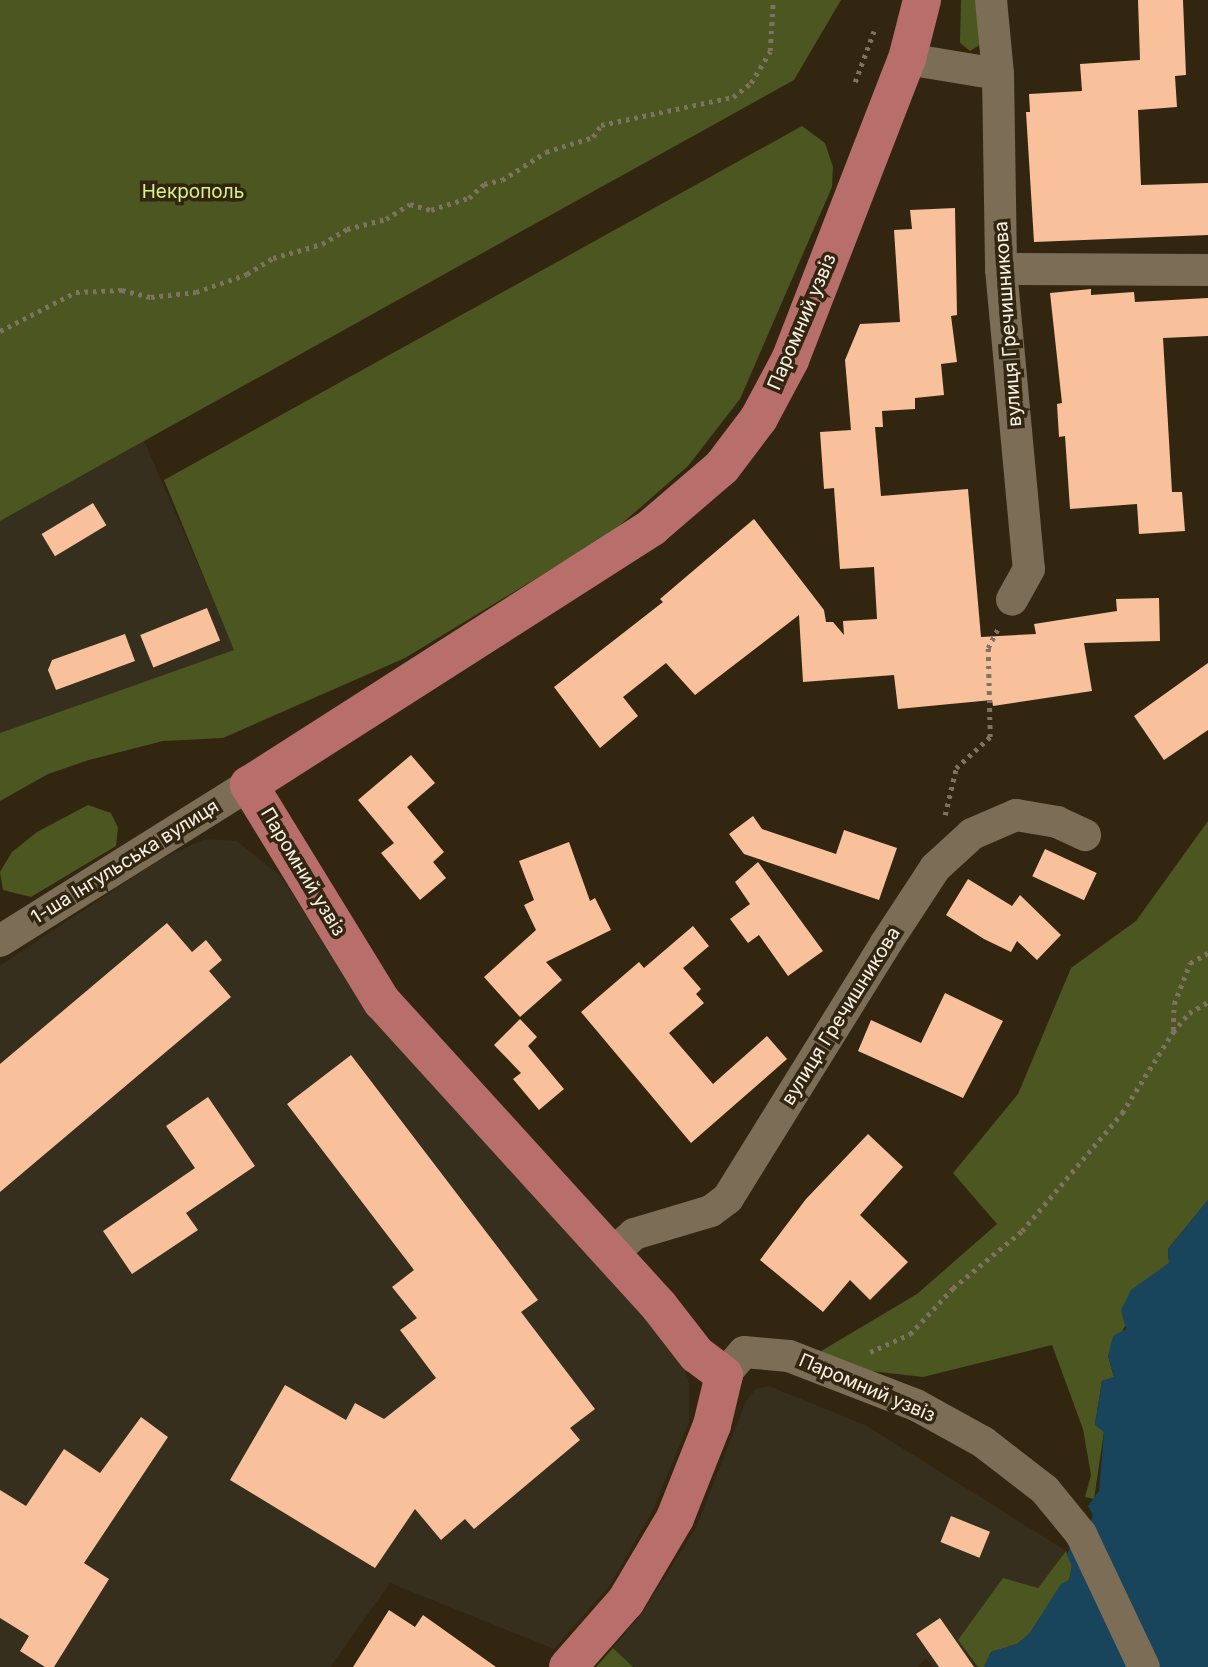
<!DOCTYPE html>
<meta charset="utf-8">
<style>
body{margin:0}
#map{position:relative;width:1208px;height:1667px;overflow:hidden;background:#322611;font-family:Inter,sans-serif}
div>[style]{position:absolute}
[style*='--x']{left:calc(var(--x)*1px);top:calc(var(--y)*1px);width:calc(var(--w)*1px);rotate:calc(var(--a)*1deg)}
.commercial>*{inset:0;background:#362f1e}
.green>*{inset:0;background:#4b5621}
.water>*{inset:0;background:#18455b}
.building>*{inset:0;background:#f9c09c;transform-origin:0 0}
.path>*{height:4.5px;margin-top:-2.25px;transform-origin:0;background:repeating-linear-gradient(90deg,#7e7361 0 3.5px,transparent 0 8.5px)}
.minor>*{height:32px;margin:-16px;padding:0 16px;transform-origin:16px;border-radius:16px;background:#7c6d56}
.major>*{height:38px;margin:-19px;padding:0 19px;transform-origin:19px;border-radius:19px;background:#b86f6b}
span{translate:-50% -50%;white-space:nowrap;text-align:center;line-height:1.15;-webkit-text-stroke:7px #322611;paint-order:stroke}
.park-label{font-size:19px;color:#d9f289}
.street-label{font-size:19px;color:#faf2e5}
</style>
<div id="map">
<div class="commercial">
<div style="clip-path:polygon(144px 441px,235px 650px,0 733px,0 521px)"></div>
<div style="clip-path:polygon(205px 839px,237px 841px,280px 876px,376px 1017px,680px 1356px,689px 1382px,689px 1422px,653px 1510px,610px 1585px,554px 1649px,390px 1583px,330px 1667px,0 1667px,0 966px,159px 860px)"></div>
<div style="clip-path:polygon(769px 1386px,867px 1426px,1066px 1551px,1038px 1588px,958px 1640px,978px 1667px,933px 1667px,926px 1658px,917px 1667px,633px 1667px,613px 1648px,642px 1613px,696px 1528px,746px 1401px,756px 1389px)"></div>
</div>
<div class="green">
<div style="clip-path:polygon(0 0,841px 0,794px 80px,0 521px)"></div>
<div style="clip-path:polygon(961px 0,983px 0,983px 43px,970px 51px,960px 43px)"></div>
<div style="clip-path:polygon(802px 126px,825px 143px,833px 167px,832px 187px,740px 399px,688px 466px,611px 533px,405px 658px,223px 738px,163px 741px,89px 760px,48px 774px,0 801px,0 733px,234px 650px,164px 480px)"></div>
<div style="clip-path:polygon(88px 805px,111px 813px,118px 828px,116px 846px,31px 897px,3px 890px,0 872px,12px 852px,37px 832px)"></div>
<div style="clip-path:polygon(1208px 821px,1208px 1200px,1168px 1249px,1169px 1263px,1154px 1275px,1108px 1356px,1114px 1377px,1102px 1381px,1095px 1424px,1104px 1432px,1094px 1499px,1085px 1497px,1091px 1475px,1083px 1429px,1052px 1345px,923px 1377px,801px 1363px,917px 1294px,997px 1224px,953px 1173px,1018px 1094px,1071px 968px,1136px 921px)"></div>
<div style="clip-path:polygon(1066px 1551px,1072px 1566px,1069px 1581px,1029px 1634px,1017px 1644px,991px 1652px,984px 1667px,978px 1667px,958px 1640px,1003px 1578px,1038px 1588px)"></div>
<div style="clip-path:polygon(613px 1648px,633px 1667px,596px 1667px)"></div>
</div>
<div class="water">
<div style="clip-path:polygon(1208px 1200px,1208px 1667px,984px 1667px,991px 1652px,1017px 1644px,1029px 1634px,1061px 1584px,1069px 1580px,1072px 1566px,1067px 1555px,1073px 1538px,1088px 1529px,1093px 1515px,1088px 1506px,1099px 1491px,1104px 1432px,1095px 1425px,1102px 1381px,1114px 1377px,1108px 1356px,1113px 1336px,1126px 1329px,1121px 1310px,1131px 1290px,1169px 1263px,1168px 1249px)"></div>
</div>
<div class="building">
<div style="clip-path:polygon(1138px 0,1183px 0,1186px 75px,1175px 76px,1177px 107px,1138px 110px,1141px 185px,1208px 183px,1208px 235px,1034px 242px,1026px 112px,1030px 112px,1029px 94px,1082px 91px,1080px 64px,1140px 60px)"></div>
<div style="clip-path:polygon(955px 208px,957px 315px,951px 316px,957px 362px,941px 364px,944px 395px,915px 398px,915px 409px,882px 411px,883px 427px,875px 427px,881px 496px,968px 489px,981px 637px,1036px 634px,1034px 624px,1117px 611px,1116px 599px,1159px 598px,1160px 641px,1084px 643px,1092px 691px,993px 706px,992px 700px,898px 709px,894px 675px,803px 682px,799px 615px,695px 695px,666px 663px,623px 697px,638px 716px,600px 748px,554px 687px,663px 602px,660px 599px,754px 519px,824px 610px,826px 622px,833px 622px,844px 635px,843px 621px,877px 619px,874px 567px,840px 569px,834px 488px,824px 489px,820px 432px,851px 430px,845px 360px,860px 324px,900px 322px,894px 230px,912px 229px,910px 210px)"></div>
<div style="clip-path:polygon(1091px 289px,1091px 295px,1134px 292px,1135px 302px,1208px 298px,1208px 336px,1163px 338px,1172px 492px,1182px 492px,1185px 531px,1139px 534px,1137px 504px,1070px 509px,1065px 436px,1059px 437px,1057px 404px,1062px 403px,1050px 293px)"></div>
<div style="left:93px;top:503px;width:26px;height:60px;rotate:59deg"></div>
<div style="left:207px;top:608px;width:35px;height:72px;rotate:68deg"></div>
<div style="clip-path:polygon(125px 634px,135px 661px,56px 690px,48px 670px,52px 660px)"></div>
<div style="clip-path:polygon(1208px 663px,1208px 730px,1164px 760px,1134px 716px)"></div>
<div style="clip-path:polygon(411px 755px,435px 783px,407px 807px,444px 852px,433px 862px,446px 878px,420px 900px,381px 853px,394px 843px,358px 800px)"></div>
<div style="clip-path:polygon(753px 816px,762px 829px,836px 854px,844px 830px,897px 848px,879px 900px,744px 854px,729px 834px)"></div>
<div style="clip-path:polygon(569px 842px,590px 901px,595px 898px,611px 930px,546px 962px,562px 980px,520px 1017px,484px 977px,536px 930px,524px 905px,534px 900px,519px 861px)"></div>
<div style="left:1045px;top:849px;width:57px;height:30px;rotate:25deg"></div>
<div style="clip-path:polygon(758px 862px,823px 951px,788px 976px,759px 935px,748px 943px,730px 919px,750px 904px,735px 882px)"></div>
<div style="clip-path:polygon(968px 879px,1012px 906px,1020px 895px,1061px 935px,1037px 960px,1017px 941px,1011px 952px,984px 939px,946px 915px)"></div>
<div style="clip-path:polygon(167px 923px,192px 952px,206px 940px,222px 960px,209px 971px,231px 997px,0 1192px,0 1064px)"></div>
<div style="clip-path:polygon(693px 926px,709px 946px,683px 968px,701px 989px,696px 994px,704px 1003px,669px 1033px,713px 1084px,767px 1036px,787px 1059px,691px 1143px,581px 1012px,639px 962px,644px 968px)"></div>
<div style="clip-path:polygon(945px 993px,1003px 1021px,963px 1098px,858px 1051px,871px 1020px,921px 1043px)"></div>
<div style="clip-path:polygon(520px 1019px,537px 1037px,528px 1046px,564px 1089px,539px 1110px,513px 1079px,521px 1073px,494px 1045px)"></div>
<div style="clip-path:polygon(351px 1055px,538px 1300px,521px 1312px,595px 1409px,570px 1428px,580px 1440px,474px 1529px,465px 1519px,441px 1540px,415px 1509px,375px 1568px,230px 1480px,285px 1385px,346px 1420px,355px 1403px,384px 1419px,436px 1378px,400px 1330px,417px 1318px,392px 1287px,414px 1270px,287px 1104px)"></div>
<div style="clip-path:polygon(208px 1097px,255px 1166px,186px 1213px,198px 1230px,132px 1274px,103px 1231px,195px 1168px,166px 1126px)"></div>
<div style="clip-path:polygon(868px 1134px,903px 1167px,860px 1215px,908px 1262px,870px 1300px,850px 1280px,823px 1312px,760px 1260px,806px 1199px)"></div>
<div style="clip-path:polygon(141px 1417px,168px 1437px,84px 1563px,109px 1579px,54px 1667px,45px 1667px,20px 1651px,29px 1636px,0 1618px,0 1490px,26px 1506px,64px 1449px,100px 1473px)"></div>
<div style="left:951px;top:1516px;width:42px;height:28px;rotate:22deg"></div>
<div style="clip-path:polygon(389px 1610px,415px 1627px,423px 1615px,496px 1667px,353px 1667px)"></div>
<div style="clip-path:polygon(940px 1618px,974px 1667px,939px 1667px,916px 1634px)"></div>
</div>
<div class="path">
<div style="--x:855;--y:82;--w:54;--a:-69.6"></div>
<div style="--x:0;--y:331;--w:85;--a:-27.2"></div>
<div style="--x:76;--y:292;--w:46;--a:-2.5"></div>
<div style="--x:122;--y:290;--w:30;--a:14"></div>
<div style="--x:151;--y:297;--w:45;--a:-6.3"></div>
<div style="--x:196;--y:292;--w:54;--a:-19.4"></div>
<div style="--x:247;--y:274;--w:31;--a:-32"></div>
<div style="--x:273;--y:258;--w:51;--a:-15.9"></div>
<div style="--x:322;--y:244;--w:29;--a:-31"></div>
<div style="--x:347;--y:229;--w:40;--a:-14.4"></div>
<div style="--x:386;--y:219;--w:28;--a:-32"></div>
<div style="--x:410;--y:204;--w:22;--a:16"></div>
<div style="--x:431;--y:210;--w:40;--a:-18"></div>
<div style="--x:469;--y:198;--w:21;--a:-43"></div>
<div style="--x:484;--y:184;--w:18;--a:-13"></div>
<div style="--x:502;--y:180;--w:52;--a:-32.5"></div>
<div style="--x:546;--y:152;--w:49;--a:-17.7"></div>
<div style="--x:593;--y:137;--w:14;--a:-56"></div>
<div style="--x:601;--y:125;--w:135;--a:-12"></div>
<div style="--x:733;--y:97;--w:23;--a:-38"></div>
<div style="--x:751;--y:83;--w:37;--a:-59"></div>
<div style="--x:770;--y:51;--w:51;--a:-86.6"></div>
<div style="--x:945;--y:815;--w:48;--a:-76.8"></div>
<div style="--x:956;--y:768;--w:46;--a:-42.4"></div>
<div style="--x:990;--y:737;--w:89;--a:-91.3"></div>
<div style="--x:988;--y:648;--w:25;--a:-63"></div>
<div style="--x:1173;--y:1030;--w:26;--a:-88"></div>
<div style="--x:1174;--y:1004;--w:44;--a:-68.7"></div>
<div style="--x:1190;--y:963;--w:21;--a:-29"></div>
<div style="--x:870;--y:1352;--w:44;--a:-24.2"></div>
<div style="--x:910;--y:1334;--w:63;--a:-46.9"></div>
<div style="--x:953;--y:1288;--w:89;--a:-39.6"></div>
<div style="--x:1022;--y:1231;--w:155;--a:-49.7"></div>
<div style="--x:1122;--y:1113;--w:96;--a:-57.8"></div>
<div style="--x:1173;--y:1032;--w:25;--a:-50"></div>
<div style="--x:1189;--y:1013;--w:22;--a:-30"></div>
</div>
<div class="minor">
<div style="--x:991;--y:0;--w:74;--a:84.6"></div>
<div style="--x:998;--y:74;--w:195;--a:89.1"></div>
<div style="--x:1001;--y:269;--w:301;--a:84.7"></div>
<div style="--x:1029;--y:569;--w:35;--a:119"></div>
<div style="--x:907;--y:59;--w:92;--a:9.4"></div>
<div style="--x:1001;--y:269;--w:207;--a:0.3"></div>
<div style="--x:0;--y:941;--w:294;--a:-32.1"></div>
<div style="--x:612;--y:1254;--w:30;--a:-42"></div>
<div style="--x:634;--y:1234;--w:80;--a:-16.6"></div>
<div style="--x:711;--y:1211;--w:21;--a:-37"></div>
<div style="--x:728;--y:1198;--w:300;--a:-58.2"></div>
<div style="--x:886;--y:943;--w:90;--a:-56.8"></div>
<div style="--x:935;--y:868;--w:50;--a:-42.6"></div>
<div style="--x:972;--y:834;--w:48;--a:-23.4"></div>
<div style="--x:1016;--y:815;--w:42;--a:9.7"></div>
<div style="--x:1057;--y:822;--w:31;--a:25"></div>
<div style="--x:724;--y:1375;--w:30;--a:-49"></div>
<div style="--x:744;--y:1352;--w:45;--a:5.1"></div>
<div style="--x:789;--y:1356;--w:136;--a:21.1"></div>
<div style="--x:916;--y:1405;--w:77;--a:28.9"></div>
<div style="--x:983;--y:1442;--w:78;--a:37.7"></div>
<div style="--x:1045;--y:1490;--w:57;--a:50.7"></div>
<div style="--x:1081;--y:1534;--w:147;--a:64.7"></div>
</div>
<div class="major">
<div style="--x:568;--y:1667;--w:88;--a:-48.7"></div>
<div style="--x:626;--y:1601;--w:96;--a:-59.4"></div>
<div style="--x:675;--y:1518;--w:100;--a:-68.3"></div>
<div style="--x:712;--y:1425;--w:51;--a:-76.5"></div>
<div style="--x:724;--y:1375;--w:34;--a:-143"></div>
<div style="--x:697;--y:1355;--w:62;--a:-127.8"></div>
<div style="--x:659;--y:1306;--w:411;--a:-132.3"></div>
<div style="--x:382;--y:1002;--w:255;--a:-121.5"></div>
<div style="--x:249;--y:785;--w:479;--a:-32.6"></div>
<div style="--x:652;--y:527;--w:92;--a:-40.6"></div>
<div style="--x:722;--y:467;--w:61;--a:-52.9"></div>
<div style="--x:759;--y:418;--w:66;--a:-61.9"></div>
<div style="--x:790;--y:360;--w:323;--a:-68.8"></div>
<div style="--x:907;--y:59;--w:61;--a:-75.7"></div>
</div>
<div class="park-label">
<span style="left:193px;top:192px">Некрополь</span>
</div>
<div class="street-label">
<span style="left:802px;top:322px;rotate:-67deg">Паромний узвіз</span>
<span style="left:1008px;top:324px;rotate:-94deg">вулиця Гречишникова</span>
<span style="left:125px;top:862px;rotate:-32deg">1-ша Інгульська вулиця</span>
<span style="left:303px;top:872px;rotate:59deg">Паромний узвіз</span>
<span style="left:841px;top:1016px;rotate:-58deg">вулиця Гречишникова</span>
<span style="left:867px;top:1388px;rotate:23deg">Паромний узвіз</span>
</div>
</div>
